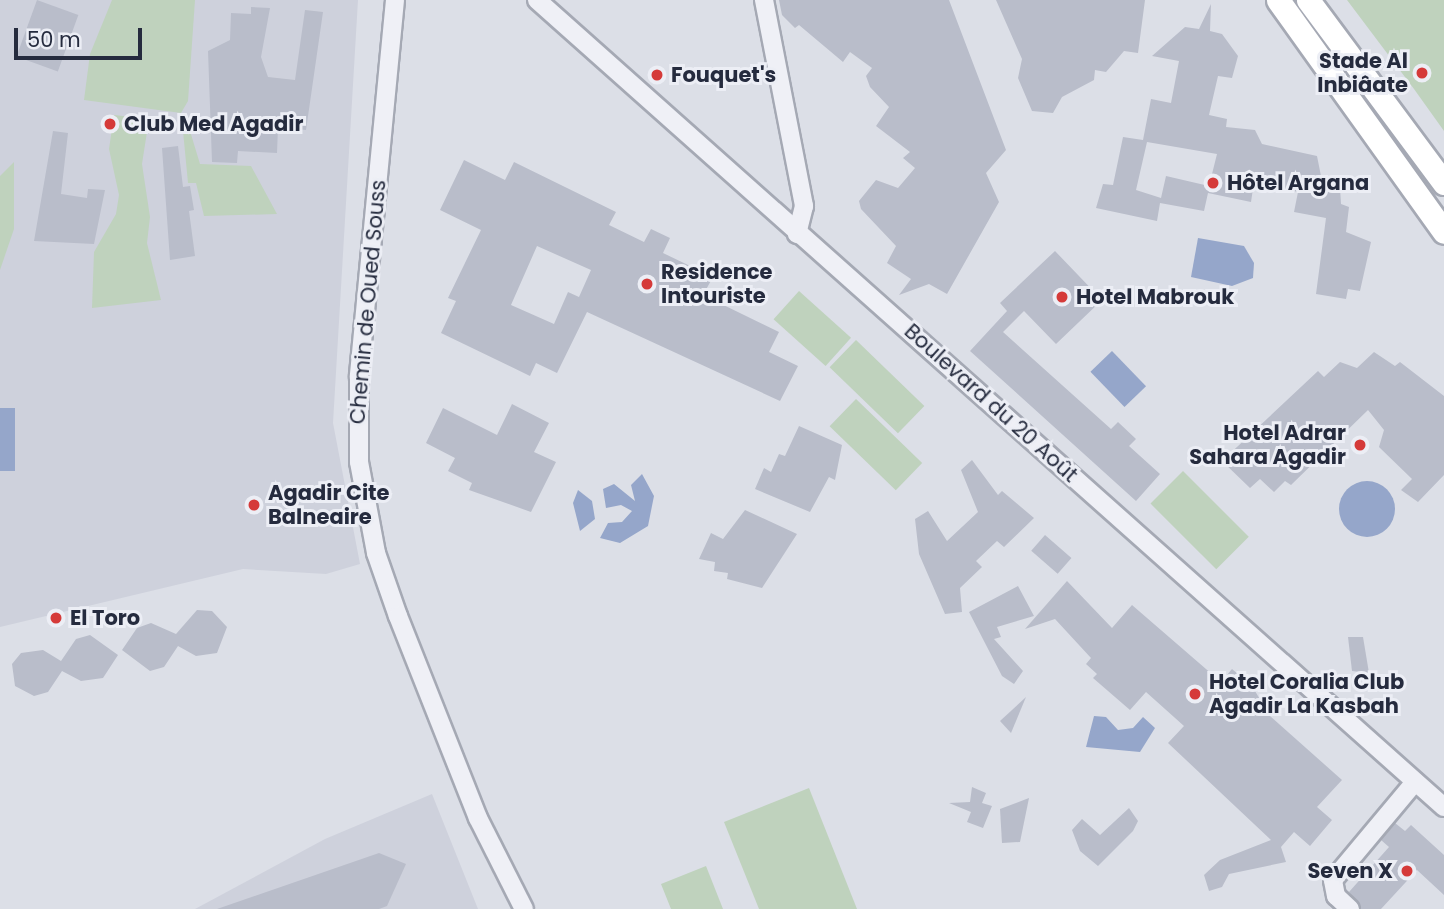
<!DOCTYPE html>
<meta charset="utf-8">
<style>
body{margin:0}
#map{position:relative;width:1444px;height:909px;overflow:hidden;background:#dcdfe7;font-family:Poppins,sans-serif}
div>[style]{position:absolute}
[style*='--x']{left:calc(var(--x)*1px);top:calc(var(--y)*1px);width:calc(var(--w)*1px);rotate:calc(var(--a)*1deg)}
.built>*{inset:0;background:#ced1dc}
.green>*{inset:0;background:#bfd2bd;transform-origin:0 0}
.water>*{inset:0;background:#95a6ca;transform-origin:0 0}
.round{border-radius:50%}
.building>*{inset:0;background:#b9bdca;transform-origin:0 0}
.roads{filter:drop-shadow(2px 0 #a5a9b4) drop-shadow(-2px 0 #a5a9b4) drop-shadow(0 2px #a5a9b4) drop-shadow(0 -2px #a5a9b4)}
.minor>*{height:18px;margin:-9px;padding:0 9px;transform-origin:9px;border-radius:9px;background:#eff0f6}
.major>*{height:23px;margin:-11.5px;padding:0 11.5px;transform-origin:11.5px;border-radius:11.5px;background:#fff}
.dots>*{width:19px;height:19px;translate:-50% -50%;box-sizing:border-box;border:4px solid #eceef5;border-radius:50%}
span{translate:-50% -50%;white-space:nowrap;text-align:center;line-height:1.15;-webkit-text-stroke:6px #eceef5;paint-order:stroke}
.poi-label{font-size:21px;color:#252b3e;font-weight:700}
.right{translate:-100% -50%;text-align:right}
.left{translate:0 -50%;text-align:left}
.street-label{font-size:21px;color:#252b3e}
.scale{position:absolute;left:14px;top:28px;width:128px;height:32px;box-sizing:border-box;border:4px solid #252b3e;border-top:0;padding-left:9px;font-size:21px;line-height:24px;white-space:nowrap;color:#252b3e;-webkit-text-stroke:5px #eceef5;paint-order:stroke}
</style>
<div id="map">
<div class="built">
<div style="clip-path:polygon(0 0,358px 0,333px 423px,360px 564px,326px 574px,243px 569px,0 627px)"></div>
<div style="clip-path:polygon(432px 794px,478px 909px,195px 909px,325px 839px)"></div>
</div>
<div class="green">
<div style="clip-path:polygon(112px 0,195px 0,188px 101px,181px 113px,84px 100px,90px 54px)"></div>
<div style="clip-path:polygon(1347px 0,1444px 0,1444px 131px,1414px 89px)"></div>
<div style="clip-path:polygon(114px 115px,149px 119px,142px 164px,150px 217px,147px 243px,161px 300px,92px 308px,94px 252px,116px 214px,119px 195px,109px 149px)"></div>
<div style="clip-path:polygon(183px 131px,190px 131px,200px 164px,251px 166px,277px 214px,204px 216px,196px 183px,188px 183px)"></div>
<div style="clip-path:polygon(14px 162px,14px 229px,0 270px,0 176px)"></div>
<div style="left:799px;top:291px;width:70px;height:38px;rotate:42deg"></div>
<div style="left:856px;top:340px;width:95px;height:38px;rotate:44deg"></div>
<div style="left:856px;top:399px;width:92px;height:38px;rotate:44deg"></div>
<div style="left:1183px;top:471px;width:93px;height:46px;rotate:45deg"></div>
<div style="clip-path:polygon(809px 788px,857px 909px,759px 909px,724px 822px)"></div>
<div style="clip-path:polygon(706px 866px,723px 909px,671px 909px,661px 884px)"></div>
</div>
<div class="water">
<div style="clip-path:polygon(1198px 238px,1244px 246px,1254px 263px,1253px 278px,1232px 286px,1191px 277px)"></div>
<div style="left:1112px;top:351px;width:49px;height:30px;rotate:46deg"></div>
<div style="left:0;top:408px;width:15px;height:63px"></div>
<div style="clip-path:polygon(642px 474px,654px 496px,648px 526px,620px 543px,600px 538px,608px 523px,622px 522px,632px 511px,621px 505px,606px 508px,603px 489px,614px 484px,635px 501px,631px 485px)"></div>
<div class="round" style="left:1339px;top:481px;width:56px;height:56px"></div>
<div style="clip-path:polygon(578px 490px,592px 501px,595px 519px,580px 531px,573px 503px)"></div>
<div style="clip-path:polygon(1094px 716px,1106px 717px,1118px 730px,1133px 728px,1143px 717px,1155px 728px,1140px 752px,1086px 747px)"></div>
</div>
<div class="building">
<div style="left:37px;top:0;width:44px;height:60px;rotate:20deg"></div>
<div style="clip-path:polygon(779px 0,949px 0,1006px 150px,986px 173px,999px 202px,947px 294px,929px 284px,899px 295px,911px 279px,887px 263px,896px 246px,861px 209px,859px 201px,876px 180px,898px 188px,915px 168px,903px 158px,910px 152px,876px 126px,889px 107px,870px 87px,866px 76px,872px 68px,850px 52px,843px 62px,799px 25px,795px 28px,782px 15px)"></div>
<div style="clip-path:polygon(996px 0,1145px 0,1138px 53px,1124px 51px,1106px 72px,1095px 70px,1094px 80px,1062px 97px,1053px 113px,1032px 111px,1018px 78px,1022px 59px)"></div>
<div style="clip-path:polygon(evenodd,1211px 4px,1210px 31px,1222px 34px,1238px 56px,1232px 78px,1218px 76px,1209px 115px,1227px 119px,1226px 127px,1255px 130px,1262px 144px,1317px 156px,1322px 181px,1340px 188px,1341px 204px,1349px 207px,1346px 232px,1371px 242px,1360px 291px,1348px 289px,1346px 299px,1316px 294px,1326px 218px,1294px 212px,1298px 192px,1254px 182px,1251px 202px,1208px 193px,1204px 211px,1160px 203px,1157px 221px,1096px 208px,1103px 184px,1113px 185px,1123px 137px,1143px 140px,1151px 99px,1171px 103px,1179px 61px,1152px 56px,1185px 27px,1199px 29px,1211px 4px,1147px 142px,1217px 154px,1209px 186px,1166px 176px,1161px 198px,1136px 190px,1147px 142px)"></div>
<div style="clip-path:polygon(251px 7px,270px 8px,261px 57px,268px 77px,295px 80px,305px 10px,323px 12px,306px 130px,278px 127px,277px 153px,238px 151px,237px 163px,212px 162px,208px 51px,230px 40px,231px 13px,251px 14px)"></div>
<div style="clip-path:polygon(53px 131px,68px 133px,61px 194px,87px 198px,88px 189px,105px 190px,94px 244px,34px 241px)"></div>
<div style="clip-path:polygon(178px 146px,183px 187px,190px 186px,194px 210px,189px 211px,195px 256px,170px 260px,162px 148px)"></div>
<div style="clip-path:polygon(evenodd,464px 160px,505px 180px,514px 162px,616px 212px,609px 225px,644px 242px,651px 229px,670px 238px,663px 253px,713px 277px,703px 295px,779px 332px,769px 352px,798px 366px,780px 401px,587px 312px,557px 373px,536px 363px,530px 376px,441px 333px,456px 301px,448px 298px,481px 230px,440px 210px,464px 160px,537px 246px,591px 270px,579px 297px,568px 292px,554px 324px,511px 305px,537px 246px)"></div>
<div style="clip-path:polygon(1055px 251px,1102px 300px,1056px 344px,1024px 311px,1003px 332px,1111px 429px,1118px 422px,1136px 439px,1129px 446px,1160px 474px,1136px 501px,970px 351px,1007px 311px,1000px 303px)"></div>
<div style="clip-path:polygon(1374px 352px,1395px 366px,1400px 362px,1444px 396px,1444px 475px,1418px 502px,1401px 490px,1412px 479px,1379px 447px,1384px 430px,1368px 410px,1291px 485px,1285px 481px,1274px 492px,1260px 479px,1250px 488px,1222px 461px,1318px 371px,1324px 377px,1340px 362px,1357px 368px)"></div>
<div style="clip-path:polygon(512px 404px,549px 423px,534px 452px,556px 462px,531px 512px,469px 490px,472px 483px,448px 471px,455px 458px,426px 443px,443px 408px,497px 435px)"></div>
<div style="clip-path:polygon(799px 426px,842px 445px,835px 480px,829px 477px,810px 512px,755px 489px,764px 468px,771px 472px,779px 454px,785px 456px)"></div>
<div style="clip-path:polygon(972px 460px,998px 495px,1002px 491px,1034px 518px,1004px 547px,997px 541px,976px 561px,982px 567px,960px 588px,962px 612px,945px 614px,919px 554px,915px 519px,928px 511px,947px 541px,978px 512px,961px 470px)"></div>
<div style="clip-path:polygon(745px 510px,797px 534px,762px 588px,727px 579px,728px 573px,714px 571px,715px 562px,699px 559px,711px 533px,723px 539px)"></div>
<div style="left:1045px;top:535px;width:35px;height:21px;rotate:41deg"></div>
<div style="clip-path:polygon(1067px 581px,1112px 628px,1132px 605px,1221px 682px,1232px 669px,1252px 686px,1270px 716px,1342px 780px,1317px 807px,1332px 820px,1310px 846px,1294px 832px,1281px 847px,1286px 862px,1229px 874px,1222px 887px,1209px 891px,1204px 875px,1220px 860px,1271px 840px,1168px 743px,1184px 726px,1146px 692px,1130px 710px,1093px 678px,1097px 674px,1086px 664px,1091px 658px,1055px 619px,1025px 629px)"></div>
<div style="clip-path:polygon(1018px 586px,1034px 616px,997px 627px,1001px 637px,994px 639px,1023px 671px,1014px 684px,1002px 676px,969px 612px)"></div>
<div style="clip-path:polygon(197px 610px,212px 611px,227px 627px,217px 653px,196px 656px,178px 646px,164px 667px,150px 671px,122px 650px,137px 628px,151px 623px,176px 634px)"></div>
<div style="clip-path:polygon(90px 635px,118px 655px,103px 678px,81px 681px,62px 671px,48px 692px,34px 696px,15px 686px,12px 664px,21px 653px,43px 650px,61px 661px,76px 639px)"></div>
<div style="clip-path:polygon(1348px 637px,1363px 637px,1369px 673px,1352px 671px)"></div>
<div style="clip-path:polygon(1026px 697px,1011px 733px,1000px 721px)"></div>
<div style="clip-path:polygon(972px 787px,986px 793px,982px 803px,992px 806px,983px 828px,967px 822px,971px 812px,949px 803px,970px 802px)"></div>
<div style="clip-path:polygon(1029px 798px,1020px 842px,1002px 843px,1000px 809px)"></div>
<div style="clip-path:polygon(1129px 808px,1138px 821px,1133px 831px,1098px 866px,1080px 851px,1072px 830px,1082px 819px,1100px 835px)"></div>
<div style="clip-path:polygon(1395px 823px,1405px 831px,1411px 825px,1444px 855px,1444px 895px,1417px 870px,1381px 909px,1361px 909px,1349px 892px,1389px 847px,1381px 840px)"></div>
<div style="clip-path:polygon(379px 853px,406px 864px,387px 906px,379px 909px,217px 909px)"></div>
</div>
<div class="roads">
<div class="minor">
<div style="--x:395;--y:0;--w:379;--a:95.5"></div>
<div style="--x:359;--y:377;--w:85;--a:90"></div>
<div style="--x:359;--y:462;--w:93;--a:79.4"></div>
<div style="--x:376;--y:553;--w:67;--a:70.8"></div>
<div style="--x:398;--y:616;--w:217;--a:68.4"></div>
<div style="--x:478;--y:818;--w:102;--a:63.2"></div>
<div style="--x:537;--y:0;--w:1214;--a:41.66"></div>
<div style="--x:764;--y:0;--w:210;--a:79"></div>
<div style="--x:804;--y:206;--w:29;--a:104"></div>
<div style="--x:1350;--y:909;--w:19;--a:-137"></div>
<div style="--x:1336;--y:896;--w:16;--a:-101"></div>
<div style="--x:1333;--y:880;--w:128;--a:-50.1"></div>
</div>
<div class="major">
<div style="--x:1278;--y:0;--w:285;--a:54.4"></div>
<div style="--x:1308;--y:0;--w:228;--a:53.4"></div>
</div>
</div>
<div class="dots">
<div style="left:1422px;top:73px;background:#d53a39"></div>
<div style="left:657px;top:75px;background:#d53a39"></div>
<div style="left:110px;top:124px;background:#d53a39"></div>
<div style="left:1213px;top:183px;background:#d53a39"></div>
<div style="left:647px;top:284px;background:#d53a39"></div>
<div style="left:1062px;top:297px;background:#d53a39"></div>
<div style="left:1360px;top:445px;background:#d53a39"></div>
<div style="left:254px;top:505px;background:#d53a39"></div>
<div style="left:56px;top:618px;background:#d53a39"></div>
<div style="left:1195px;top:694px;background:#d53a39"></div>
<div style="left:1407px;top:871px;background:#d53a39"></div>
</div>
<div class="poi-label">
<span class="right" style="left:1408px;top:73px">Stade Al<br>Inbiâate</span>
<span class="left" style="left:671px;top:75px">Fouquet's</span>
<span class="left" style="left:124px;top:124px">Club Med Agadir</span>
<span class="left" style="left:1227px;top:183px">Hôtel Argana</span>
<span class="left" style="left:661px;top:284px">Residence<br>Intouriste</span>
<span class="left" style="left:1076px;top:297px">Hotel Mabrouk</span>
<span class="right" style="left:1346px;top:445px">Hotel Adrar<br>Sahara Agadir</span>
<span class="left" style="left:268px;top:505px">Agadir Cite<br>Balneaire</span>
<span class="left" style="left:70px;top:618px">El Toro</span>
<span class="left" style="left:1209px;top:694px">Hotel Coralia Club<br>Agadir La Kasbah</span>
<span class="right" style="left:1393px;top:871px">Seven X</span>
</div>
<div class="street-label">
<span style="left:368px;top:302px;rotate:-85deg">Chemin de Oued Souss</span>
<span style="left:991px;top:403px;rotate:42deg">Boulevard du 20 Août</span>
</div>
<div class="scale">50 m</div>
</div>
